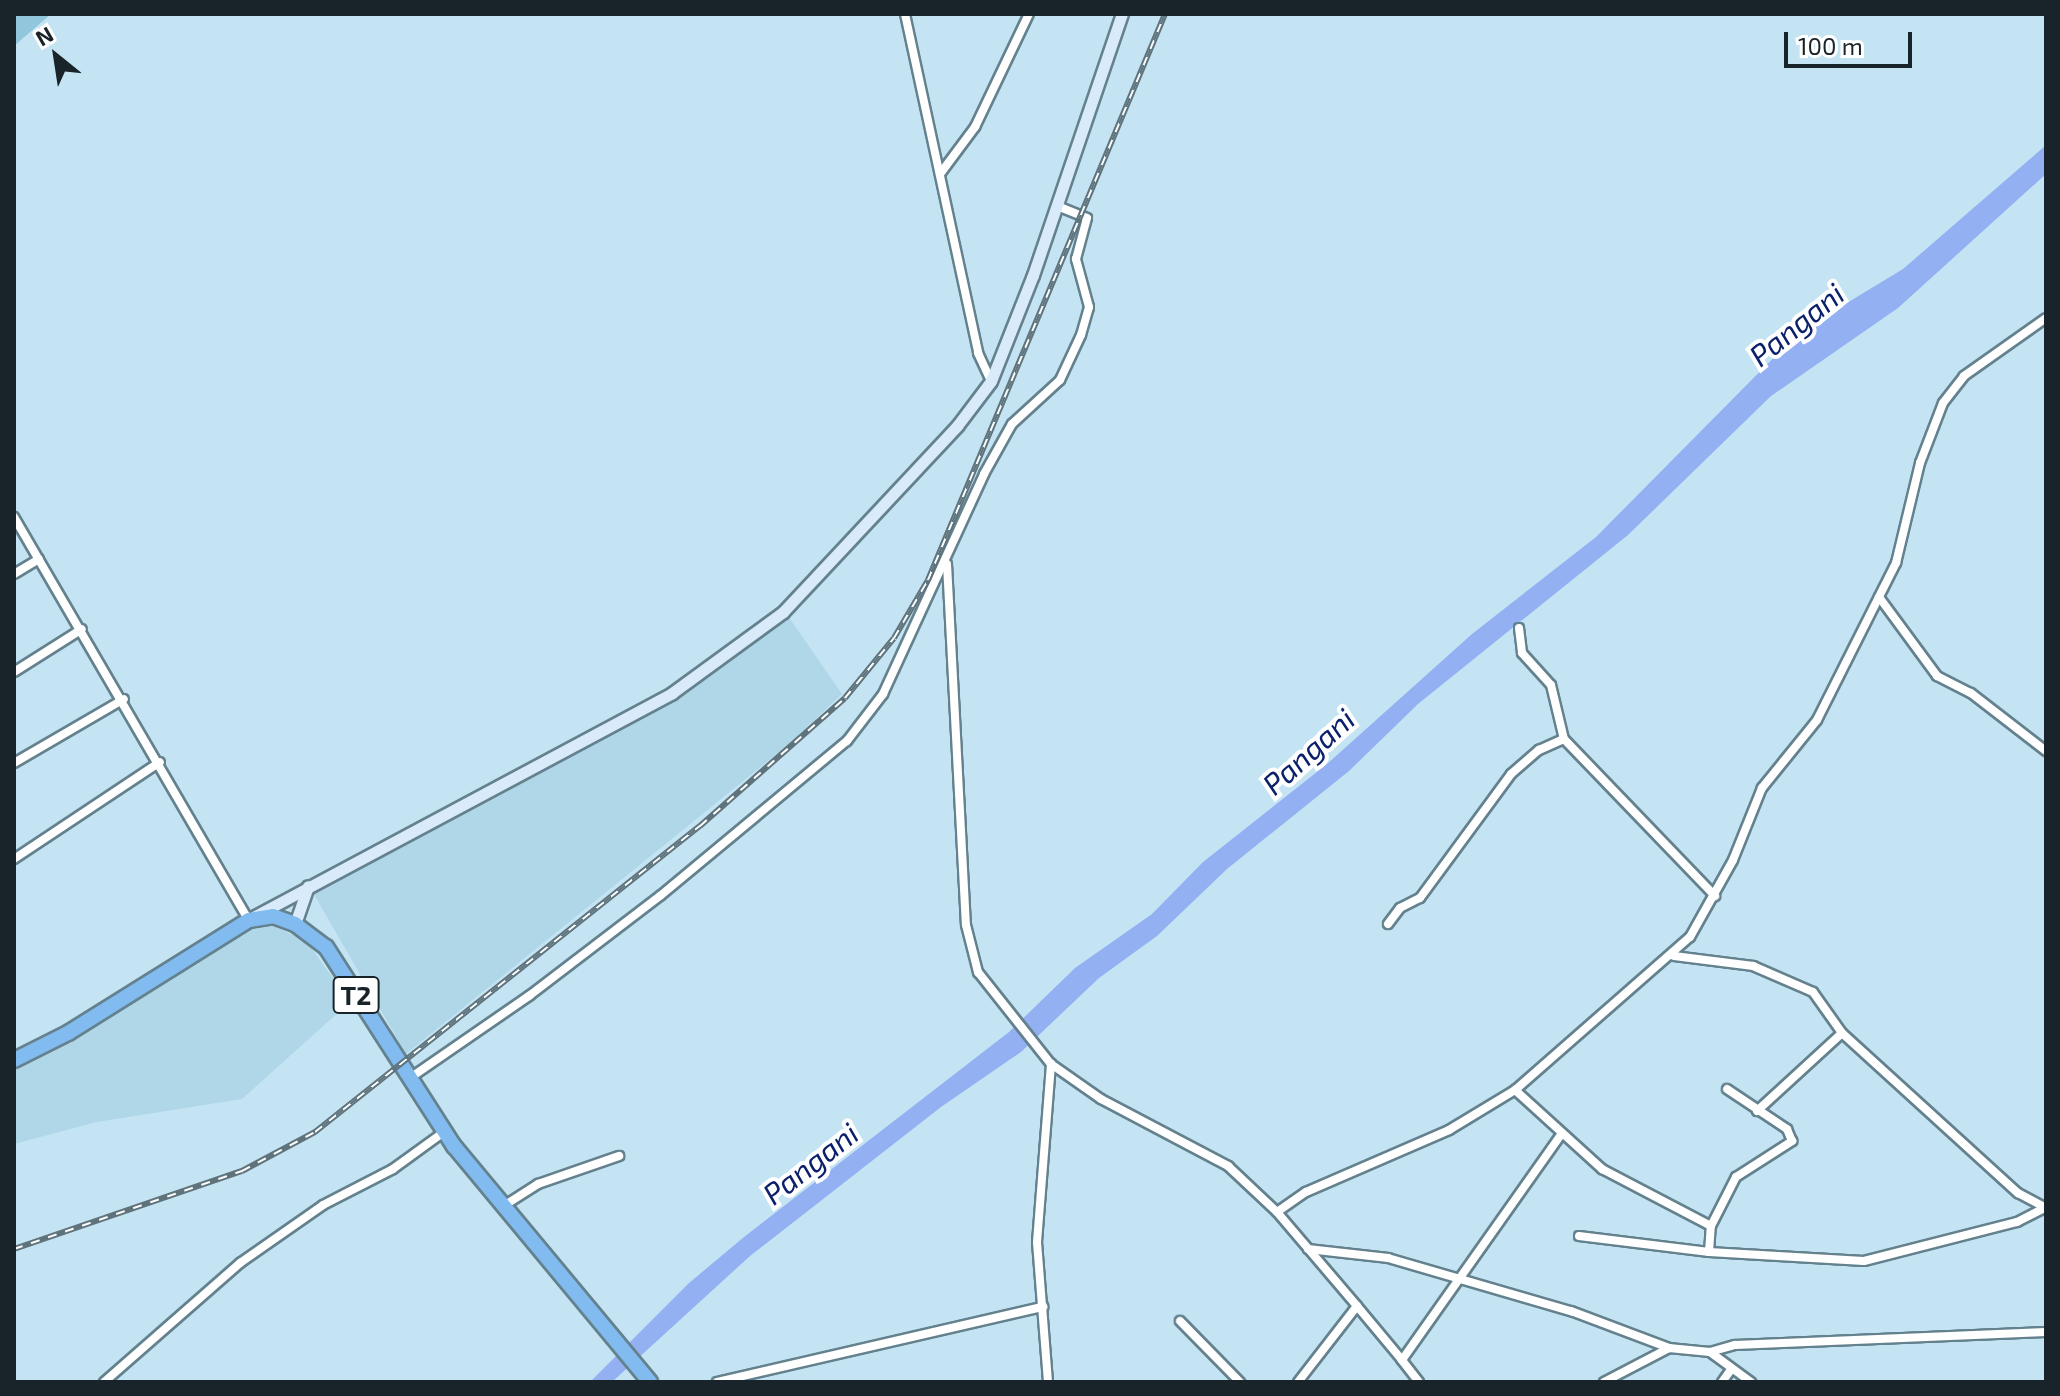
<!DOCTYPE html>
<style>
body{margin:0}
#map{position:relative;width:2060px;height:1396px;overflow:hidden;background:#c5e4f3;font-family:"Exo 2",sans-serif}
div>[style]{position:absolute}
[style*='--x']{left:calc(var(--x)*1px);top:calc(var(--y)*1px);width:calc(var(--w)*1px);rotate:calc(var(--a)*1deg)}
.built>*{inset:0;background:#b0d7e8}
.green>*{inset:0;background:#92c6dd}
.water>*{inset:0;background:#93b0f2}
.roads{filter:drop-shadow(2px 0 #64818e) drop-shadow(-2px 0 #64818e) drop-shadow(0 2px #64818e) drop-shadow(0 -2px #64818e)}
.street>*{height:8px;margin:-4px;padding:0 4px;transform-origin:4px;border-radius:4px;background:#fff}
.secondary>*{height:11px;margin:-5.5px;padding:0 5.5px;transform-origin:5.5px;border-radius:5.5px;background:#d9ebfa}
.highway>*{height:14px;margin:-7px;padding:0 7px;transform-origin:7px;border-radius:7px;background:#81bbef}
.rail>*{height:6px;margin-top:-3px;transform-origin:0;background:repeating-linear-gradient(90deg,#fff 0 9px,#5f737c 0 18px);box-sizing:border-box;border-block:2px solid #5f737c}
span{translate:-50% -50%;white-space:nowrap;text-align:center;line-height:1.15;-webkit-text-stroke:8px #fff;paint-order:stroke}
.shield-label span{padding:2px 6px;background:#fff;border:2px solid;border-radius:6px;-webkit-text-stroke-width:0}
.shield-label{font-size:26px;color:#182429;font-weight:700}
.water-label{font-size:30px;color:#0b206a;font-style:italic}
.frame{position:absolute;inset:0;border:16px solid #182429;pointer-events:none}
.north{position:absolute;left:16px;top:16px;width:80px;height:80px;-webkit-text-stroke:6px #fff;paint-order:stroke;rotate:330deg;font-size:22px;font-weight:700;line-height:32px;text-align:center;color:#182429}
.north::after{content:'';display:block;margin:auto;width:28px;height:36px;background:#182429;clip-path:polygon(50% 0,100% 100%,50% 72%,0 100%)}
.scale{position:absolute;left:1784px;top:32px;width:128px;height:36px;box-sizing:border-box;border:4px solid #182429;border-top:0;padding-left:10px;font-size:24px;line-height:28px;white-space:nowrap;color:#182429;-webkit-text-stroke:6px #fff;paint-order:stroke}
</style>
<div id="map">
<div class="built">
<div style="clip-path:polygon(788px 616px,842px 694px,789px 744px,406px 1054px,312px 891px,675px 699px)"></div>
<div style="clip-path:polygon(272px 925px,307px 942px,350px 1002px,242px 1099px,97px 1122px,14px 1144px,14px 1070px,73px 1041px,252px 929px)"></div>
</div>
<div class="green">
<div style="clip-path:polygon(14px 14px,51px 14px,14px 46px)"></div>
</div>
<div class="water">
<div style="clip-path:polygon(2046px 145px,2046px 174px,1898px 308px,1771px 396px,1628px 535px,1418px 704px,1349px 771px,1227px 869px,1157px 936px,1099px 978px,1021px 1052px,941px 1107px,750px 1256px,612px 1382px,590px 1382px,689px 1283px,744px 1237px,1009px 1032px,1075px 968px,1152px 914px,1203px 862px,1327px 764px,1472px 634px,1596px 537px,1799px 332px,1903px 269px)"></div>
</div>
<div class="roads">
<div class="street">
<div style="--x:905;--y:14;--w:347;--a:77.8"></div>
<div style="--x:978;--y:353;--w:31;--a:65"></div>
<div style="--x:940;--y:174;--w:59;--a:-53.3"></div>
<div style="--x:975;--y:127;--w:125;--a:-64.5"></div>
<div style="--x:14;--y:517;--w:467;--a:59.8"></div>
<div style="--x:947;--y:564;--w:361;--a:87"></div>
<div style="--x:966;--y:925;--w:49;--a:75.7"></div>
<div style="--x:978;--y:972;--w:117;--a:51.6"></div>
<div style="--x:1051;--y:1064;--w:61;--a:35"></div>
<div style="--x:1101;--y:1099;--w:144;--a:27.8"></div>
<div style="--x:1228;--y:1166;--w:67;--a:43.2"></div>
<div style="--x:1277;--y:1212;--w:123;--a:49.6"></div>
<div style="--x:1357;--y:1306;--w:96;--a:127.8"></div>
<div style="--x:14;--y:574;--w:29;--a:-31"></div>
<div style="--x:1879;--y:597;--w:98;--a:53.7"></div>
<div style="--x:1937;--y:676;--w:38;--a:27"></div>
<div style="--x:1971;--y:693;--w:95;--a:37.7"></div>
<div style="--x:1519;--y:628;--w:25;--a:83"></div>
<div style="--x:1522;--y:653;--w:43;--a:47.8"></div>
<div style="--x:1551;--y:685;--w:56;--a:76.5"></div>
<div style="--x:1564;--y:739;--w:218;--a:46.1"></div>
<div style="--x:14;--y:672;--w:80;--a:-32.3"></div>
<div style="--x:14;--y:763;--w:127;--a:-30.2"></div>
<div style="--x:14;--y:859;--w:175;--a:-33.6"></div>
<div style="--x:1388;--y:924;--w:20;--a:-53"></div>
<div style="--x:1400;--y:908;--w:22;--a:-27"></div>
<div style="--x:1420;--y:898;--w:154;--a:-53.7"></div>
<div style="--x:1511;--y:774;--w:37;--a:-41"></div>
<div style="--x:1539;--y:750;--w:27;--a:-24"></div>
<div style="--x:1674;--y:956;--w:80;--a:7.2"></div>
<div style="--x:1753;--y:966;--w:65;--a:23.4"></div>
<div style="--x:1813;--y:992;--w:50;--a:54.7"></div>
<div style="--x:1842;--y:1033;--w:238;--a:42.3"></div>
<div style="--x:2018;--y:1193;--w:32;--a:28"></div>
<div style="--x:410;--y:1078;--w:145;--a:-34.6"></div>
<div style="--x:529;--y:996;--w:165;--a:-37.4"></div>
<div style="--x:660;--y:896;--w:243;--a:-39.7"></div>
<div style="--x:847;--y:741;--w:59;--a:-52.5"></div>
<div style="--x:883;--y:694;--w:242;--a:-65.3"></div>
<div style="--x:984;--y:474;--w:57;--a:-60.8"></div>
<div style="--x:1012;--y:424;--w:65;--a:-42.5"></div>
<div style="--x:1060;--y:380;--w:50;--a:-65"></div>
<div style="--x:1081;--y:335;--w:29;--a:-74"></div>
<div style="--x:1089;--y:307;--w:50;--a:-105.2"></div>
<div style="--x:1076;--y:259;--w:42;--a:-75"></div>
<div style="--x:1087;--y:218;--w:32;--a:-158"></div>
<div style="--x:1515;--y:1090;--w:118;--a:42.2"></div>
<div style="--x:1602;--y:1169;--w:123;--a:27.6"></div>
<div style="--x:1757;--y:1111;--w:115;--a:-42.5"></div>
<div style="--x:502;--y:1207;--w:43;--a:-32.6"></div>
<div style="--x:538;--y:1184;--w:86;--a:-19.1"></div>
<div style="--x:1277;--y:1212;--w:35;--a:-35"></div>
<div style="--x:1306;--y:1192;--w:156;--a:-23.4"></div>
<div style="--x:1449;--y:1130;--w:77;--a:-31.2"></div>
<div style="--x:1515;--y:1090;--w:232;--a:-41.2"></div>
<div style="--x:1690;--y:937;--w:88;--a:-60.8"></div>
<div style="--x:1733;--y:860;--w:78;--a:-68.1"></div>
<div style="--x:1762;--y:788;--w:87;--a:-51"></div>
<div style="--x:1817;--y:720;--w:176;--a:-63.3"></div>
<div style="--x:1896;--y:563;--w:103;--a:-76.5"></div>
<div style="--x:1920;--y:463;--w:64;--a:-69"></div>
<div style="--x:1943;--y:403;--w:34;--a:-52"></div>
<div style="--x:1964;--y:376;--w:100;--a:-35.3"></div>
<div style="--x:1579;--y:1236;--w:131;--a:7"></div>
<div style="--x:1709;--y:1252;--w:155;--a:3.3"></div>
<div style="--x:1864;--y:1261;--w:158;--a:-14.3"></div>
<div style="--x:2017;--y:1222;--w:30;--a:-27"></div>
<div style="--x:1308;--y:1249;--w:81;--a:6.4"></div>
<div style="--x:1388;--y:1258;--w:191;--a:16.2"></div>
<div style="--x:1571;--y:1311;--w:105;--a:20.7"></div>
<div style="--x:1669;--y:1348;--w:41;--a:5.6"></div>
<div style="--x:1710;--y:1352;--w:26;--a:-16"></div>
<div style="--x:1735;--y:1345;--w:311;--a:-2.4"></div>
<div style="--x:1709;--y:1252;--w:26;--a:-86"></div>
<div style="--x:1711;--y:1226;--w:55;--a:-63"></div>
<div style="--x:1736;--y:1177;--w:67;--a:-32.7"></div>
<div style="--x:1792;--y:1141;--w:13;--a:-113"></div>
<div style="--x:1787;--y:1129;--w:72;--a:-146.3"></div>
<div style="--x:1357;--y:1306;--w:70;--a:50.2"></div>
<div style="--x:1180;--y:1321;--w:86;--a:45.5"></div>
<div style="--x:1710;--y:1352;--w:51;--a:36.2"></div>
<div style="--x:104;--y:1382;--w:181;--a:-41.2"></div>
<div style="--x:240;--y:1263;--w:101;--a:-34.9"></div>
<div style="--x:323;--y:1205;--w:79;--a:-27.2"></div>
<div style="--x:393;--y:1169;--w:63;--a:-36"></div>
<div style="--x:717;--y:1382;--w:335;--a:-13"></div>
<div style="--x:1048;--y:1382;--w:140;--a:-94.5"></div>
<div style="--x:1037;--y:1242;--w:179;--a:-85.5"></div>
<div style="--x:1419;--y:1382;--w:28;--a:-128"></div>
<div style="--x:1402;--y:1360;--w:276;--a:-54.8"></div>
<div style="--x:1604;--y:1382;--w:73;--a:-27.6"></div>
<div style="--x:1722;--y:1382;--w:14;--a:-54"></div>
</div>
<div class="secondary">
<div style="--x:255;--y:916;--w:473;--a:-28.1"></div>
<div style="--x:672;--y:693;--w:137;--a:-36.1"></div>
<div style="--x:783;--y:612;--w:255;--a:-46.9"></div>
<div style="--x:957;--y:426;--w:56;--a:-52.9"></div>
<div style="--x:991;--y:381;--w:114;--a:-68.4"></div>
<div style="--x:1033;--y:275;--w:276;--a:-71.2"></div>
<div style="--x:295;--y:924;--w:40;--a:-71.1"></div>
</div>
<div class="highway">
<div style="--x:14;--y:1060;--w:60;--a:-26.6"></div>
<div style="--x:68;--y:1033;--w:213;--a:-32"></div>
<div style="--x:249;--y:920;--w:24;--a:-9"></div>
<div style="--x:273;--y:916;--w:23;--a:20"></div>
<div style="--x:295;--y:924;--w:39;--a:37"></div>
<div style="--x:326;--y:947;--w:237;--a:57.3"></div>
<div style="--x:454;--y:1146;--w:307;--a:50.3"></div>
</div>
</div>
<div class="rail">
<div style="--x:14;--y:1249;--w:241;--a:-18.9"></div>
<div style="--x:242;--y:1171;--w:83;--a:-28.1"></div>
<div style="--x:315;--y:1132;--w:492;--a:-38.5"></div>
<div style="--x:700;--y:826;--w:193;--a:-41.4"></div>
<div style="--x:845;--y:698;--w:77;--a:-50.8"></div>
<div style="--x:894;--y:638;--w:67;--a:-59.6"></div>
<div style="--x:928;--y:580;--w:614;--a:-67.28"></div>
</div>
<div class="shield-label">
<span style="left:356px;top:995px">T2</span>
</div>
<div class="water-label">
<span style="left:1796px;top:324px;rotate:-39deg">Pangani</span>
<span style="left:1308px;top:751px;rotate:-42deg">Pangani</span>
<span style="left:810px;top:1163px;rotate:-38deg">Pangani</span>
</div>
<div class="frame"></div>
<div class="north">N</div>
<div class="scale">100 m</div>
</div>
